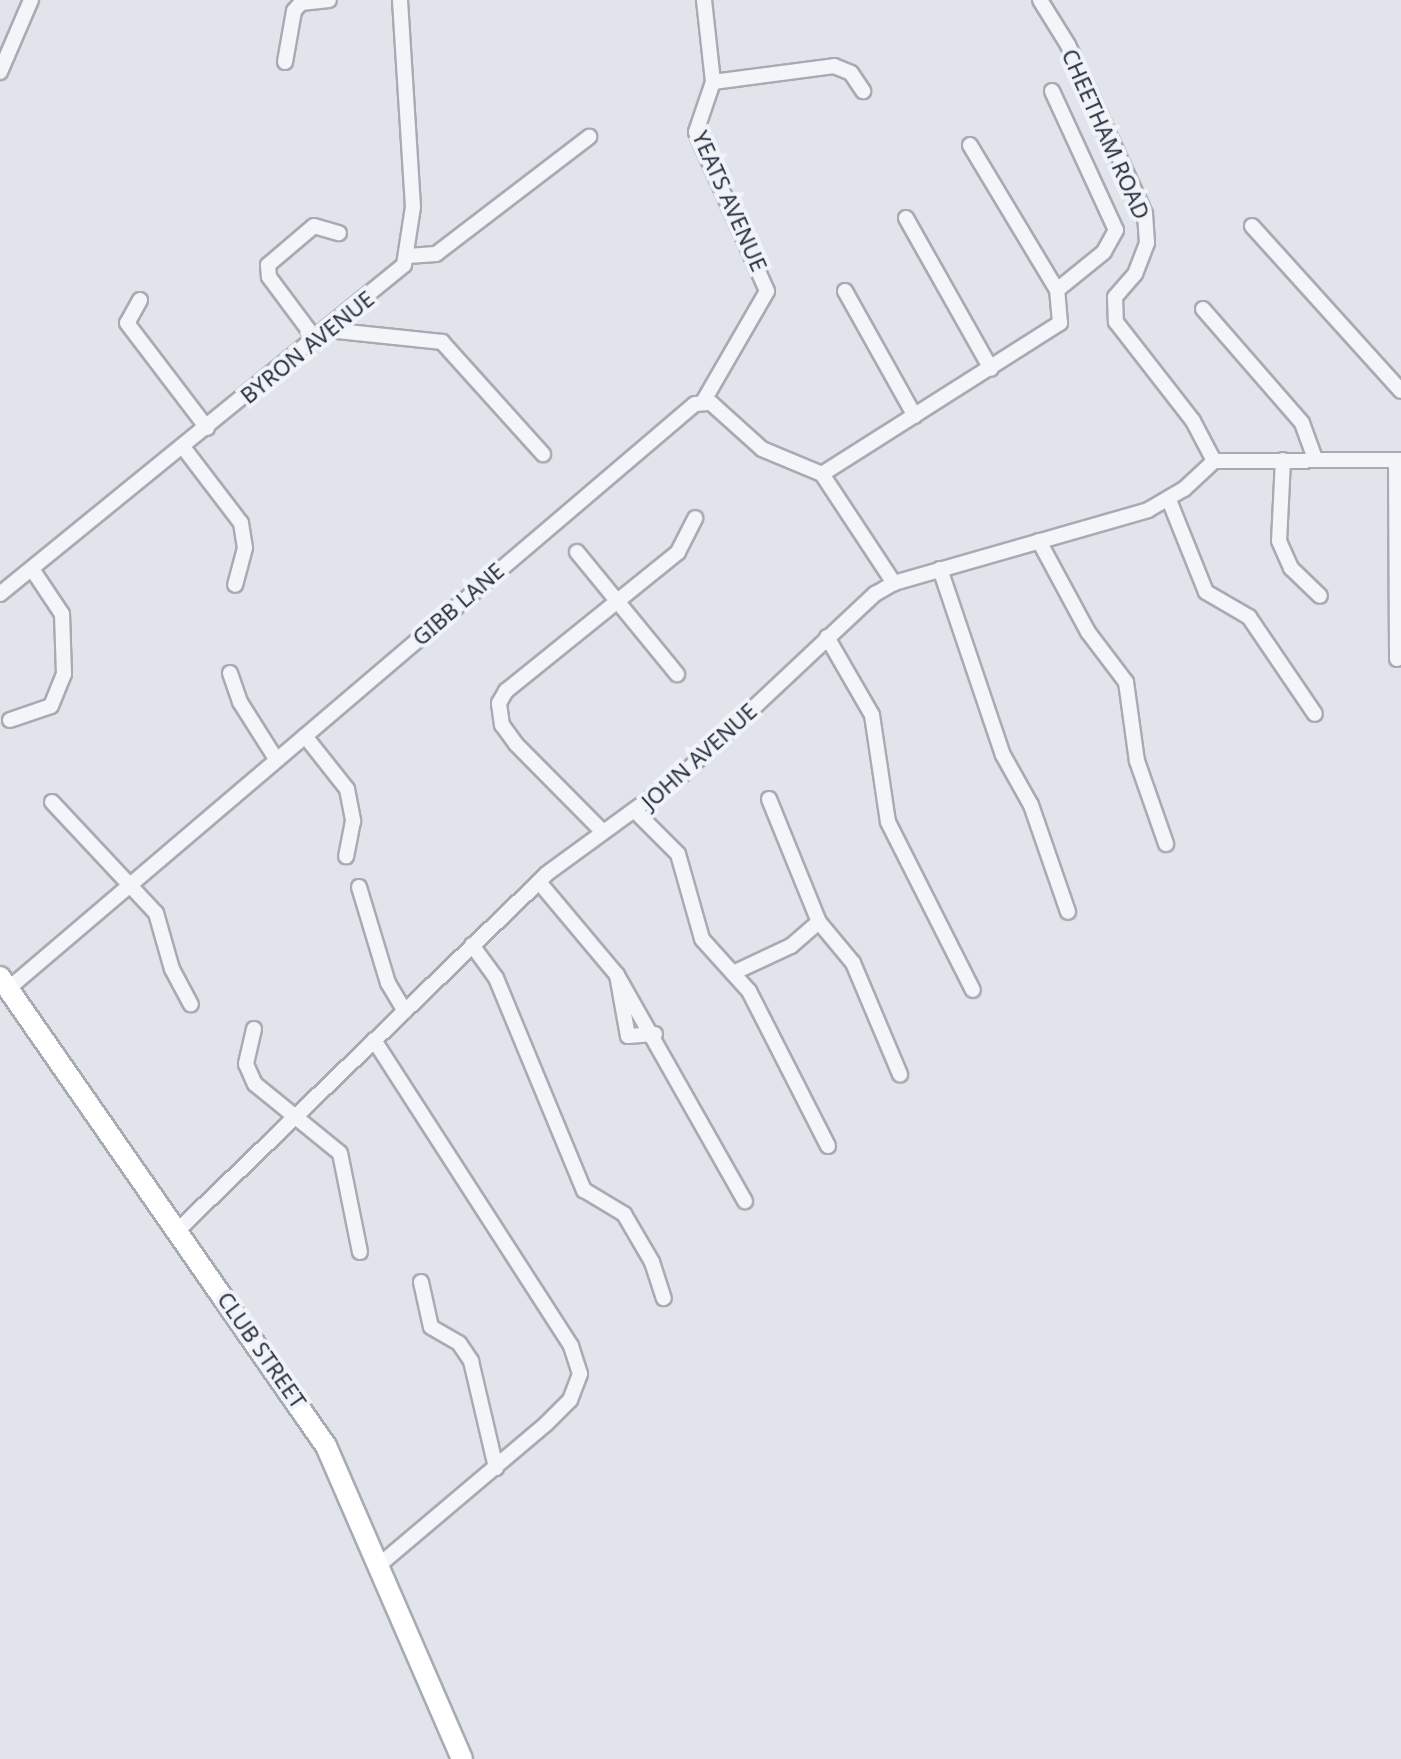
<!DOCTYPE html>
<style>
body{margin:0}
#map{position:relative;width:1401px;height:1759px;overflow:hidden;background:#e1e4ea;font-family:"Noto Sans",sans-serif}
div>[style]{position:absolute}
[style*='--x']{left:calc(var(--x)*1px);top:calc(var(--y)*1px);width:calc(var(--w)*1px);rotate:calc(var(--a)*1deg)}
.roads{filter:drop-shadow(2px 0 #a6abb4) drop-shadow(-2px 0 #a6abb4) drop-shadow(0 2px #a6abb4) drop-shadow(0 -2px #a6abb4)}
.street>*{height:14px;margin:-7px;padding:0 7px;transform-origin:7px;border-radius:7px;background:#f4f5f8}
.secondary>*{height:20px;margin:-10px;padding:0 10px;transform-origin:10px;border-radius:10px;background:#fff}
span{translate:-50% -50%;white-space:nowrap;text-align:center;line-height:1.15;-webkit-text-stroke:8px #f0f3f7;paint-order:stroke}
.street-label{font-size:22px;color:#293142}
</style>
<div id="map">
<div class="roads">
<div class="street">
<div style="--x:704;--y:0;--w:82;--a:83.7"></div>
<div style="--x:1040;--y:0;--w:53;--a:58.1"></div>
<div style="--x:1068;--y:45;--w:186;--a:65.5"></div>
<div style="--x:1145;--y:214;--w:29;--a:86"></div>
<div style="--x:1147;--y:243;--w:33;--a:111"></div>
<div style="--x:1135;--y:274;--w:30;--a:131"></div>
<div style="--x:1115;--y:297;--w:25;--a:88"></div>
<div style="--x:1116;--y:322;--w:125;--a:52.1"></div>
<div style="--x:1193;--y:421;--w:45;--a:62.3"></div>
<div style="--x:285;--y:62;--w:52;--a:-80"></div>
<div style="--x:294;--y:11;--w:11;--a:-49"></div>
<div style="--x:301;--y:3;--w:28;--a:-6"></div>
<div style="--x:0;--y:72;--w:78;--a:-66.7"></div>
<div style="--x:1052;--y:91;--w:153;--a:65.3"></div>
<div style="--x:1116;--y:230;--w:25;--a:119"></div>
<div style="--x:1104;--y:252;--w:60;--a:141"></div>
<div style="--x:906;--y:218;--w:173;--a:60.6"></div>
<div style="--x:1252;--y:226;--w:222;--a:47.9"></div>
<div style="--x:408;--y:256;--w:28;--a:-4"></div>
<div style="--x:436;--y:254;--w:193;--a:-37.4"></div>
<div style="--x:845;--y:291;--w:143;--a:60.8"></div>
<div style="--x:140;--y:300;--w:26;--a:119"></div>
<div style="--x:127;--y:323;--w:132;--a:52.7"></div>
<div style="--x:1203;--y:309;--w:151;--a:49"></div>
<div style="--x:1302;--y:423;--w:38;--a:70"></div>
<div style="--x:328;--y:330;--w:115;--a:6"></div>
<div style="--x:442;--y:342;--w:151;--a:48"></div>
<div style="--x:316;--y:340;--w:79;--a:-126.7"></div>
<div style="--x:269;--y:277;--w:12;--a:-95"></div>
<div style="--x:268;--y:265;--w:60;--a:-40.3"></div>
<div style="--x:314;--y:226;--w:26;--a:16"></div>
<div style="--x:703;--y:402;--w:128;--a:-60"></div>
<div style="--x:767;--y:291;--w:174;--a:-114.1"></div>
<div style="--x:696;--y:132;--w:53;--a:-71.2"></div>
<div style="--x:713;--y:82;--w:122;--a:-7.5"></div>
<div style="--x:834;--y:66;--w:18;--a:22"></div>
<div style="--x:851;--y:73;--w:22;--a:56"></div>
<div style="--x:183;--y:447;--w:96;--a:52.7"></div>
<div style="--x:241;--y:523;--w:25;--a:81"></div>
<div style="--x:245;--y:548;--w:38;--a:105"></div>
<div style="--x:1283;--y:460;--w:81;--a:92.8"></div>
<div style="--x:1279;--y:541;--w:30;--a:66"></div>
<div style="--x:1291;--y:568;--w:40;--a:44"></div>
<div style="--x:1396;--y:460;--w:199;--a:89.7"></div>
<div style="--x:1214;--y:461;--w:187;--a:-0.3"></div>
<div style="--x:822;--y:474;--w:282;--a:-32.4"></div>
<div style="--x:1060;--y:323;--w:33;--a:-95"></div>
<div style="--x:1057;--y:290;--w:169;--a:-121"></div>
<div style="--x:1169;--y:500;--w:99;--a:68.1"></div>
<div style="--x:1206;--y:592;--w:50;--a:30.2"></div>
<div style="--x:1249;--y:617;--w:117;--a:55.8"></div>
<div style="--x:1039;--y:541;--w:103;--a:61.7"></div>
<div style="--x:1088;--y:632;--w:63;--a:52.8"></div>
<div style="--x:1126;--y:682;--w:80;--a:82.1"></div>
<div style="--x:1137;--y:761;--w:88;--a:70.7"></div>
<div style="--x:577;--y:552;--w:158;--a:50.7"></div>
<div style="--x:940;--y:569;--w:196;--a:71.3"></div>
<div style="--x:1003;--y:755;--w:57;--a:60.8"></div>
<div style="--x:1031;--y:805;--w:113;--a:70.9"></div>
<div style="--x:0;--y:594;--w:521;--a:-39.16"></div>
<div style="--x:404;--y:265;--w:59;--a:-81.2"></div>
<div style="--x:413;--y:207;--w:207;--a:-93.6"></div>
<div style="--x:827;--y:637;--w:90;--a:60"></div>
<div style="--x:872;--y:715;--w:108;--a:81.5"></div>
<div style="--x:888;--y:822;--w:188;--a:63.2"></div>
<div style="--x:230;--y:673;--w:31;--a:71"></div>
<div style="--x:240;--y:702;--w:67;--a:57.7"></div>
<div style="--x:10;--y:720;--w:43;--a:-18.9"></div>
<div style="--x:51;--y:706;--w:35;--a:-68"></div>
<div style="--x:64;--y:674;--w:60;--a:-91.9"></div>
<div style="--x:62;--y:614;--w:54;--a:-123.7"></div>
<div style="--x:305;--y:736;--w:68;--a:51.6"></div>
<div style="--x:347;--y:789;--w:33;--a:79"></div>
<div style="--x:353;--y:821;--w:36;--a:101"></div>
<div style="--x:769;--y:799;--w:133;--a:67.9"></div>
<div style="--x:819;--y:922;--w:53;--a:50.3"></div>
<div style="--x:853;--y:963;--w:121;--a:67.1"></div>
<div style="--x:52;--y:802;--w:152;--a:46.9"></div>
<div style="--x:156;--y:913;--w:58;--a:74.1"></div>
<div style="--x:172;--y:969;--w:40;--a:62"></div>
<div style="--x:637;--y:813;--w:58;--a:45"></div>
<div style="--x:678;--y:854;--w:88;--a:74.2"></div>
<div style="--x:702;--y:939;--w:70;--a:47.9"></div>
<div style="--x:749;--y:991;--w:174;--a:63"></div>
<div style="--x:603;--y:832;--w:124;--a:-134.7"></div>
<div style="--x:516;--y:744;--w:24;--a:-126"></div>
<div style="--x:502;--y:725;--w:22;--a:-98"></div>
<div style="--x:499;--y:703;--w:14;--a:-60"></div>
<div style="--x:506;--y:691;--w:221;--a:-38.9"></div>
<div style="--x:678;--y:552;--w:38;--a:-63"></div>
<div style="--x:539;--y:882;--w:121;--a:50"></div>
<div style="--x:617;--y:975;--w:62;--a:79.8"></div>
<div style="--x:628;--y:1036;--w:27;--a:-4"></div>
<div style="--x:359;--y:887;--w:100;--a:73.2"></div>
<div style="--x:388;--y:983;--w:33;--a:59"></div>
<div style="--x:472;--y:945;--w:41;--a:54"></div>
<div style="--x:496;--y:978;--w:230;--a:67.5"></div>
<div style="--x:584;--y:1190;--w:47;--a:31"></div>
<div style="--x:624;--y:1214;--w:56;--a:59.7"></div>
<div style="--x:652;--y:1262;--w:38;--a:72"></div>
<div style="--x:733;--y:973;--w:64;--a:-25"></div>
<div style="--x:791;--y:946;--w:37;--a:-41"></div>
<div style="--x:617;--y:975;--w:260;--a:60.5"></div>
<div style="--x:8;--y:989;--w:902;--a:-40.42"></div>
<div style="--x:695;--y:404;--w:16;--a:-4"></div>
<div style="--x:711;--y:403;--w:69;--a:42"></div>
<div style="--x:762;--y:449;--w:65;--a:22.6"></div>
<div style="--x:822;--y:474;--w:131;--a:56.6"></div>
<div style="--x:254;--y:1029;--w:36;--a:103"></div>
<div style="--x:246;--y:1064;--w:22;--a:66"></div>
<div style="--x:255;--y:1084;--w:109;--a:39.1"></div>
<div style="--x:340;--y:1153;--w:101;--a:78.6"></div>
<div style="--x:374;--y:1040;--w:364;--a:57.2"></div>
<div style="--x:571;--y:1346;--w:29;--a:72"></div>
<div style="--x:580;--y:1374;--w:28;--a:111"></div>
<div style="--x:570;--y:1400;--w:34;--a:135"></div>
<div style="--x:546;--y:1424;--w:219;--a:139.8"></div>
<div style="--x:178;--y:1230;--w:516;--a:-43.98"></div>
<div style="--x:549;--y:872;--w:165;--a:-36.1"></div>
<div style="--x:682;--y:775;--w:265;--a:-43.2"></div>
<div style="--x:875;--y:594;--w:22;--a:-30"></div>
<div style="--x:894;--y:583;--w:264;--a:-16"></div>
<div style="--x:1148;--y:510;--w:42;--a:-30.3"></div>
<div style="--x:1184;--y:489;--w:41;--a:-43"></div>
<div style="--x:421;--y:1282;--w:46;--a:77.5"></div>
<div style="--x:431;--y:1327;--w:32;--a:30"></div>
<div style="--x:459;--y:1343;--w:22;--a:56"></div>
<div style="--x:471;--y:1361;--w:110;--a:76.8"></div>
</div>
<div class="secondary">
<div style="--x:0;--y:977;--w:571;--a:55.2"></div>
<div style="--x:326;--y:1446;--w:341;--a:66.5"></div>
</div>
</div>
<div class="street-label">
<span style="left:1106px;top:134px;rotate:66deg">CHEETHAM ROAD</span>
<span style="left:730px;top:201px;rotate:66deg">YEATS AVENUE</span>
<span style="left:307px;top:347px;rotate:-39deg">BYRON AVENUE</span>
<span style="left:458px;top:604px;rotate:-41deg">GIBB LANE</span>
<span style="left:699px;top:756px;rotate:-42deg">JOHN AVENUE</span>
<span style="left:262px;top:1350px;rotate:55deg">CLUB STREET</span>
</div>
</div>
